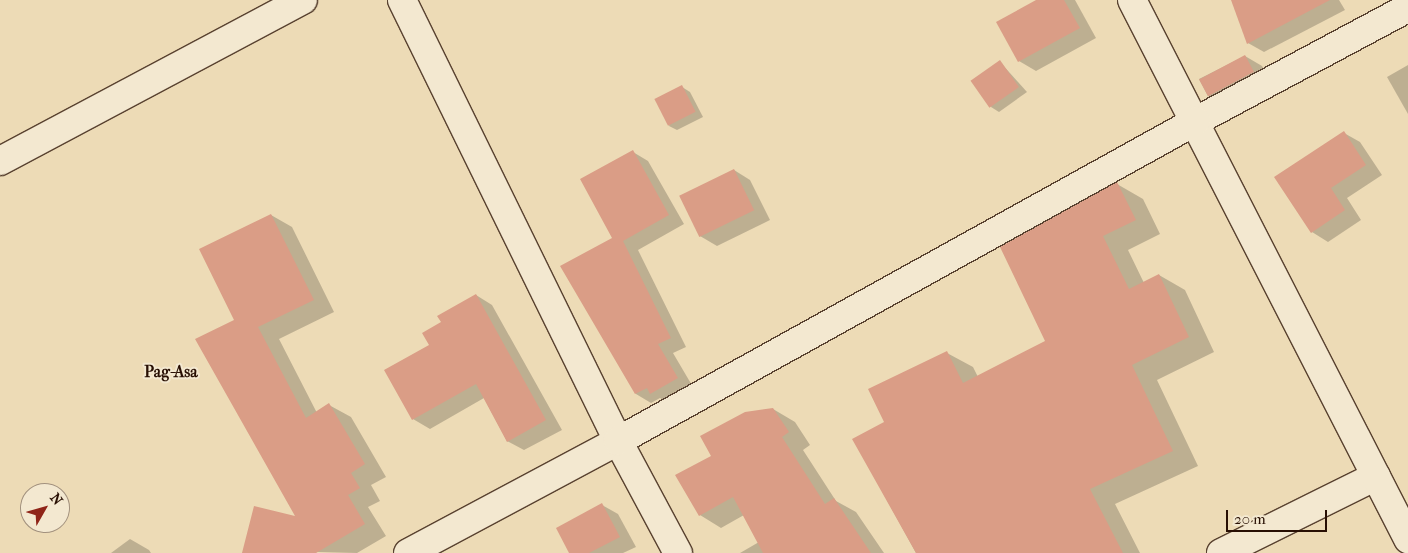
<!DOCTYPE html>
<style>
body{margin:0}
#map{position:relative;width:1408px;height:553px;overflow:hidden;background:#eddbb6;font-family:"IM FELL French Canon",serif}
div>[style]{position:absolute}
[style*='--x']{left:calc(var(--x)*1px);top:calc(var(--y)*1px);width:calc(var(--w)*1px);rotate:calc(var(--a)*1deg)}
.shadow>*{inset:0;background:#0003}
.building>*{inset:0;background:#da9d86;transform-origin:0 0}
.roads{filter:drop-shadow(1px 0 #594230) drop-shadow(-1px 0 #594230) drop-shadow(0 1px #594230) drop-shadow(0 -1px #594230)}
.minor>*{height:28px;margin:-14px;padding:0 14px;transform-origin:14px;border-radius:14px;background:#f3e8d0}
.secondary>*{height:28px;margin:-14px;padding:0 14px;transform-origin:14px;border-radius:14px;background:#f3e8d0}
span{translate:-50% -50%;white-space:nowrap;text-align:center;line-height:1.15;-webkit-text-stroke:4px #f3e8d0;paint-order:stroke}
.neighbourhood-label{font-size:16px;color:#280f03;font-weight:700}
.north{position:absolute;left:20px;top:483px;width:50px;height:50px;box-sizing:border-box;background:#f3e8d0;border:1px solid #a2917e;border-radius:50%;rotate:52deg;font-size:14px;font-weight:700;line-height:20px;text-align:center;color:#280f03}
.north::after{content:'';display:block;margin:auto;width:18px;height:22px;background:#8f2418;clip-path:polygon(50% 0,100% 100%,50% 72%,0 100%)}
.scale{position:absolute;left:1226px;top:510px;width:101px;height:22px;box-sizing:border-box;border:2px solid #280f03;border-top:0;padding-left:6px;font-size:15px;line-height:18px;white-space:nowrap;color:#280f03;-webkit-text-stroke:4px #f3e8d0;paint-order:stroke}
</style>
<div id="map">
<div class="shadow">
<div style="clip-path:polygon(1038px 0,1075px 0,1096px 38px,1036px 71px,1019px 61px,998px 22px)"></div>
<div style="clip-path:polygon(1232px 0,1339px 0,1345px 10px,1264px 52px,1248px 43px)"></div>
<div style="clip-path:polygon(1245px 56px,1262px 66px,1270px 82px,1225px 106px,1208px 96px,1199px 79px)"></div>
<div style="clip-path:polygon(1000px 62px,1027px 92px,999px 112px,991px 107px)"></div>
<div style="clip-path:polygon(1408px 65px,1408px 114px,1387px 77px)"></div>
<div style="clip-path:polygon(682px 87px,690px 92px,703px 117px,677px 130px,669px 126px)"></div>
<div style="clip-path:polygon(1344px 133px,1360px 142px,1382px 175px,1347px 198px,1361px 220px,1328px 242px,1312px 232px)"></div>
<div style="clip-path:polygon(633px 152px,648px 161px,684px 224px,638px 250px,686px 347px,673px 353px,693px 387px,667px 402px,660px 398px,651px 403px,636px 394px,614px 238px)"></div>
<div style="clip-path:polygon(734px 170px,750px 180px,770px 220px,717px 246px,700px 236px)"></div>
<div style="clip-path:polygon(1117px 184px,1143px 199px,1160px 234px,1128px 250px,1144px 283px,1159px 275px,1185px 290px,1214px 352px,1157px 380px,1198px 466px,1115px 504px,1140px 553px,916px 553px,854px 440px,886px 422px,947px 353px,973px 367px,978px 377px,1047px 341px)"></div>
<div style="clip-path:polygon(271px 215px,292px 227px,334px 312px,279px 339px,317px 413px,329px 405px,351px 417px,386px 477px,371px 485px,380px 501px,368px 507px,386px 536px,357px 553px,318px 552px,236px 320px)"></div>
<div style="clip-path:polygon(476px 295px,492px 305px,562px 430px,524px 450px,507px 441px,484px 398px,430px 429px,413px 419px,431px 345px,443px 323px)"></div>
<div style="clip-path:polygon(773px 409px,795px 422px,810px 445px,803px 450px,836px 501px,856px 512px,884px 553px,740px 553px,759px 542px,744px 515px,721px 528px,700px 515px,713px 456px)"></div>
<div style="clip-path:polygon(602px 505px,618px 514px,636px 547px,623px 553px,571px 553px)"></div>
<div style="clip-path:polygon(130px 539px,149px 550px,151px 553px,111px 553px)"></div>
</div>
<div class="building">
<div style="clip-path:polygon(1036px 0,1064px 0,1080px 28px,1018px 62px,996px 22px)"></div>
<div style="clip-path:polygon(1231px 0,1330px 0,1247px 44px)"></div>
<div style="left:1245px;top:55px;width:19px;height:52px;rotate:62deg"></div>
<div style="left:1000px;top:60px;width:33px;height:36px;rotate:55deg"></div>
<div style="left:682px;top:85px;width:30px;height:31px;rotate:63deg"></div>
<div style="clip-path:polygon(1344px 131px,1366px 165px,1331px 188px,1345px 210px,1311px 233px,1274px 177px)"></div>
<div style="clip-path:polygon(633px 150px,669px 215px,623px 241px,671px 338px,658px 344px,678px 378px,650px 394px,647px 388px,635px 394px,560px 266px,612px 238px,580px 179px)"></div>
<div style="left:734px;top:169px;width:46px;height:61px;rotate:64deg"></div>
<div style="clip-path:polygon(1117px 182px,1136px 220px,1103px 236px,1129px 289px,1159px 274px,1189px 337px,1132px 365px,1173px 451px,1090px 489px,1123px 553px,916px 553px,852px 439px,884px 422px,868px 389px,947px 351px,963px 383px,1045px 341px,1000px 247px)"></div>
<div style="clip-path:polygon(271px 214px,314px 300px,258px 327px,306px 418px,329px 403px,365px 464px,351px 473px,360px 488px,348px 495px,365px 524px,316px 553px,242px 553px,254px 506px,295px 516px,195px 339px,234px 320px,199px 249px)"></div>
<div style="clip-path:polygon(476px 294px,546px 420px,507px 442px,476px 384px,412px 420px,384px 370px,429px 345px,422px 333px,441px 322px,437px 316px)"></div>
<div style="clip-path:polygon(773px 408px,789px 432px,782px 437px,825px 504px,834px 498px,871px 553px,763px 553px,733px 497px,699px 516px,675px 475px,711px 456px,700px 436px,745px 412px)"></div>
<div style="clip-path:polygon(602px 503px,620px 537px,589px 553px,569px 553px,556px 528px)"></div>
</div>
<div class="roads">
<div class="minor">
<div style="--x:402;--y:0;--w:491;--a:63.9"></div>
<div style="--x:618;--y:441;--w:238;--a:151.9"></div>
<div style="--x:1196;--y:121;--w:240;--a:-28.1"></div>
<div style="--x:0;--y:161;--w:343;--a:-28"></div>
<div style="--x:1221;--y:553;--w:173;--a:-26.4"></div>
</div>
<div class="secondary">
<div style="--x:1132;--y:0;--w:606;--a:62.88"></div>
<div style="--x:678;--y:553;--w:127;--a:-118.2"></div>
<div style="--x:618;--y:441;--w:661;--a:-28.97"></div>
</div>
</div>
<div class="neighbourhood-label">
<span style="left:171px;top:372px">Pag-Asa</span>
</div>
<div class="north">N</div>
<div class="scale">20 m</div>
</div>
